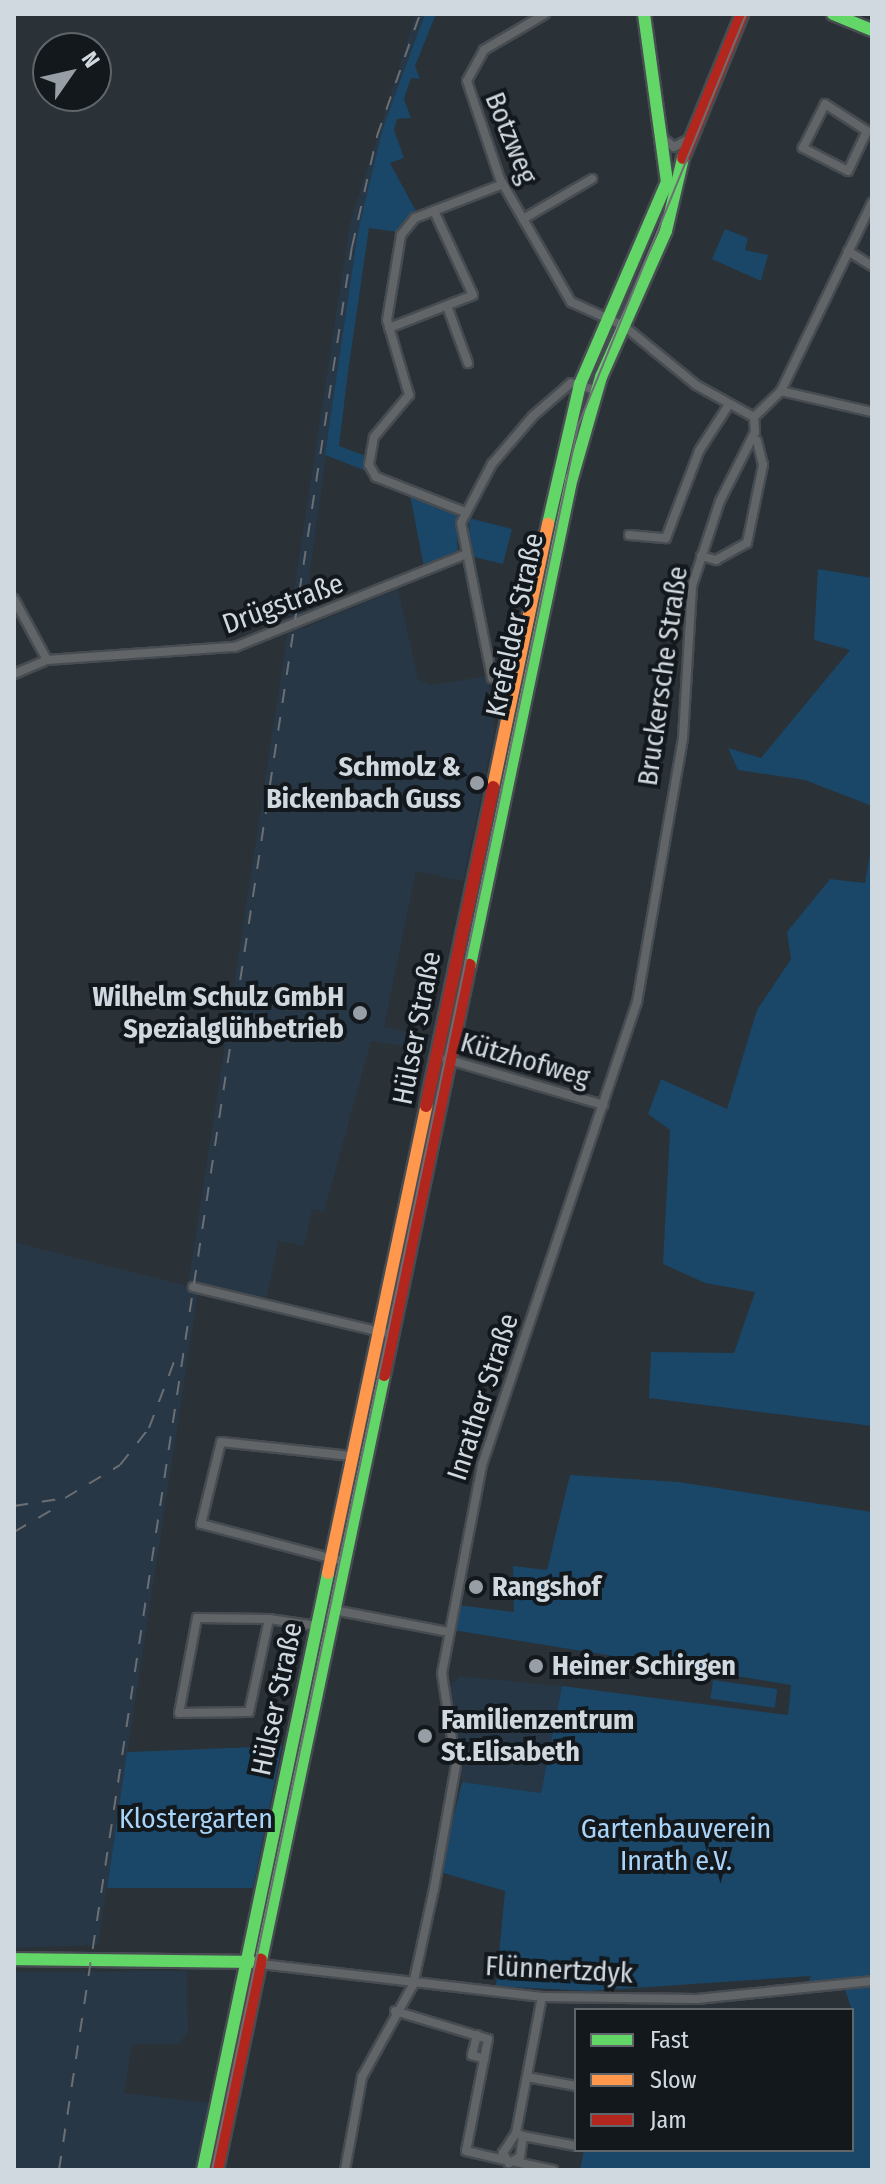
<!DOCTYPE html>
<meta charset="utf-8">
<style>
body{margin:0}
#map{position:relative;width:886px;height:2184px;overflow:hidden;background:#2a3137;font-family:"Fira Sans Condensed",sans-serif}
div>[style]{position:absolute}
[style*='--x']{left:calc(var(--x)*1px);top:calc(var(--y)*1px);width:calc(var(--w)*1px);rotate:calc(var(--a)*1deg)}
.built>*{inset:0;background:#273746}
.green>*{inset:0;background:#1a4667;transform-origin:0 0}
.roads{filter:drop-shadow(2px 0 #464c51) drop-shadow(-2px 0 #464c51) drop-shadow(0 2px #464c51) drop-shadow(0 -2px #464c51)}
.street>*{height:8px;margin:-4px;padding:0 4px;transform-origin:4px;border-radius:4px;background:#626567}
.fast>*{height:12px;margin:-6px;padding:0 6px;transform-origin:6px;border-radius:6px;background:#63d668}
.slow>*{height:12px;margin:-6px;padding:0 6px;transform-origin:6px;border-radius:6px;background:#ff974d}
.jam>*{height:12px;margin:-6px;padding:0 6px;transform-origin:6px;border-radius:6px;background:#b3261e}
.tram>*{height:2px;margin:-1px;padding:0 1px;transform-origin:1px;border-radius:1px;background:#6b6e72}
.rail>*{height:2px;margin-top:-1px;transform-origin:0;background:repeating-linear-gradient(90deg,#6b6e72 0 14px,transparent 0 28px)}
.dots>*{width:22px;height:22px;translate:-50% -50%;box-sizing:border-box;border:4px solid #13181d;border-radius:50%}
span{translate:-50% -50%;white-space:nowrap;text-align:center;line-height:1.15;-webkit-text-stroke:8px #13181d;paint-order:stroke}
.street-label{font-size:28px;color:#d1d9e0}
.poi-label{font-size:28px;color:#d1d9e0;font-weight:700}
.right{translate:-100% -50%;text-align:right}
.left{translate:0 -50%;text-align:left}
.park-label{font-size:28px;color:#a9d4f9}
.frame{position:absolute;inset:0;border:16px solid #d1d9e0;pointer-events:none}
.legend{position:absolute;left:574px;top:2008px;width:280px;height:144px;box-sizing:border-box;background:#13181d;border:2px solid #5f656b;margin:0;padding:10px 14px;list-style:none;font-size:24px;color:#d1d9e0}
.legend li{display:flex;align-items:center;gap:16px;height:40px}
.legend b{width:40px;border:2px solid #5f656b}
.north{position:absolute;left:32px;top:32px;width:80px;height:80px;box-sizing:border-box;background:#13181d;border:2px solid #5f656b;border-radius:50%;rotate:56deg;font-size:22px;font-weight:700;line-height:32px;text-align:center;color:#d1d9e0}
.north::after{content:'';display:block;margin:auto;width:28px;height:36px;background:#979ea5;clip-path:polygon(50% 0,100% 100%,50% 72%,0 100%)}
</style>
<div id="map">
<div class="built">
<div style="clip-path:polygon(416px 14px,425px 14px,358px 230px,302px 629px,398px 589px,418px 679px,430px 685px,488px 676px,495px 730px,463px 881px,416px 871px,384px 1027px,431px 1037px,428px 1050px,371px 1041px,324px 1212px,312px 1209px,304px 1246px,279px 1241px,266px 1300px,199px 1285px,98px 1945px,14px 1948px,14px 1242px,188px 1286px,350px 223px)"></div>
<div style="clip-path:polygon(460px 1676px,562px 1686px,541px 1793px,462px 1782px,449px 1686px)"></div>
<div style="clip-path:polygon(187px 1971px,188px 2032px,179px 2044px,132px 2044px,124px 2093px,209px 2103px,194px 2170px,14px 2170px,14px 1972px)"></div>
</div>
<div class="green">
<div style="clip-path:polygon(425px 14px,436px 14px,415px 66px,420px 79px,411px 78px,404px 99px,411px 118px,397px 119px,394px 130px,404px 158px,390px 163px,417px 213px,398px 232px,369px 228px,348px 372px,339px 446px,366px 456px,364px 470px,325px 455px,358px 231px,383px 128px)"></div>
<div style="clip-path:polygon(725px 229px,748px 238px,745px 250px,768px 255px,761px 281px,712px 259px)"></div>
<div style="clip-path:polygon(410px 495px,456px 513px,458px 552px,424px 567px)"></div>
<div style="clip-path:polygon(469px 518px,512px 529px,503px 564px,470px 556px)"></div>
<div style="clip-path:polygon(818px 569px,872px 578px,872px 806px,805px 780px,738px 770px,728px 748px,761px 758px,850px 650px,814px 640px)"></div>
<div style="clip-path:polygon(872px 841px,872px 1426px,649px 1398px,651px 1352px,734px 1353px,755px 1292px,705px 1283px,663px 1264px,670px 1130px,648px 1114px,661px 1079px,727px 1109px,757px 1010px,791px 959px,787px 932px,830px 879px,865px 883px)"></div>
<div style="clip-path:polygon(570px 1475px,678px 1482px,872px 1512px,872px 1980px,807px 1984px,811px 1976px,589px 1991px,496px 1986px,505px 1891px,440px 1872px,462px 1782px,541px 1793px,562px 1686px,788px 1715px,791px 1685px,453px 1630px,458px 1605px,514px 1612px,513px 1566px,547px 1570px)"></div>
<div style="left:713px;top:1680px;width:65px;height:19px;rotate:8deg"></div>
<div style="clip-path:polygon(282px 1746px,253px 1888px,107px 1888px,127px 1752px)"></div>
<div style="clip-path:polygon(872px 1982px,872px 2170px,580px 2170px,584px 2150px,852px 2150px,852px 2010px,843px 1984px)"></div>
</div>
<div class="roads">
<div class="street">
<div style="--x:545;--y:14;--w:71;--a:149.5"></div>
<div style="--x:484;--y:50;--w:35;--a:119"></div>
<div style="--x:467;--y:81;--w:103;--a:71.4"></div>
<div style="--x:500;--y:179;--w:142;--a:60"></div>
<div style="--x:571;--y:302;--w:58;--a:24.4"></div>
<div style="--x:624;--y:326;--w:93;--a:39.3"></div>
<div style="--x:696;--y:385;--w:66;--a:28.9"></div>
<div style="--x:825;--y:104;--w:50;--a:32.7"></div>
<div style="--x:867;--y:131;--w:44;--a:115.4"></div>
<div style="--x:848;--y:171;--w:51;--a:-152.9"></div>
<div style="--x:803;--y:148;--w:49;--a:-63.4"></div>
<div style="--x:665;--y:140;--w:11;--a:38"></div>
<div style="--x:674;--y:147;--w:15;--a:-28"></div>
<div style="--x:523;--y:219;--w:80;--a:-30.1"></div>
<div style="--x:848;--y:251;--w:28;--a:32"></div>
<div style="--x:447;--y:306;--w:61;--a:69.8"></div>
<div style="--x:389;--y:328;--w:90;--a:-21.4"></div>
<div style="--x:473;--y:295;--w:93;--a:-114.9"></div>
<div style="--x:781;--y:391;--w:93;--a:13"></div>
<div style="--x:465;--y:512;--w:96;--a:-158.5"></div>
<div style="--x:376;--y:477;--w:14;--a:-120"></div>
<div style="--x:369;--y:465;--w:28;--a:-80"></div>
<div style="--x:374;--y:437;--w:55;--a:-50.2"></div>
<div style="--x:409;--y:395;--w:78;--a:-106.3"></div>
<div style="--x:387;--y:320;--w:86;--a:-80.6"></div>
<div style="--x:401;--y:235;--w:22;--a:-51"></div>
<div style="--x:415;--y:218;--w:94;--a:-21.1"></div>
<div style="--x:629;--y:535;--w:37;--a:5"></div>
<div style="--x:666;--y:538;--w:93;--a:-69.2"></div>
<div style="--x:699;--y:451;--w:54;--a:-57.2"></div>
<div style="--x:701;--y:556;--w:16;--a:15"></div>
<div style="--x:716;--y:560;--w:35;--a:-29"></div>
<div style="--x:747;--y:543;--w:80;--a:-78.4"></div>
<div style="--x:763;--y:465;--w:25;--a:-104"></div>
<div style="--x:14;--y:599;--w:69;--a:61.6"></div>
<div style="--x:14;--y:674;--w:36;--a:-23"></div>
<div style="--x:47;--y:660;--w:188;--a:-4"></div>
<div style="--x:235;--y:647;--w:249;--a:-21.9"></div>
<div style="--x:515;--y:679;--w:23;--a:-178"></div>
<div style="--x:492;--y:678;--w:158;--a:-101.3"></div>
<div style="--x:461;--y:523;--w:67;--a:-62.3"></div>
<div style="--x:492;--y:464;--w:63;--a:-49.5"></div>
<div style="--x:533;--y:416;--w:50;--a:-41"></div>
<div style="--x:571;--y:383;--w:26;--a:16"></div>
<div style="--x:446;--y:1059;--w:164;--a:16.3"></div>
<div style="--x:193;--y:1287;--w:196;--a:13.5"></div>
<div style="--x:345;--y:1562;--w:149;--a:-165.2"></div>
<div style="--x:201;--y:1524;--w:84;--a:-76.3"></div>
<div style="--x:221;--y:1442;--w:131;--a:6.1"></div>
<div style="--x:334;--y:1610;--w:116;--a:10.9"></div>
<div style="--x:269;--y:1619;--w:95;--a:102.1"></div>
<div style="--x:249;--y:1712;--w:70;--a:179.2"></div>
<div style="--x:179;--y:1713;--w:97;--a:-79.3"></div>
<div style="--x:197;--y:1618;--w:72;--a:0.8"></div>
<div style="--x:269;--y:1619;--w:49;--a:8.3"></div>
<div style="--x:261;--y:1964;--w:283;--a:6.7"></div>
<div style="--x:542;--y:1997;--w:155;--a:0.7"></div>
<div style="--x:697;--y:1999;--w:176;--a:-5.9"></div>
<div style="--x:395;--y:2011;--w:97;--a:16.8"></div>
<div style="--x:488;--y:2039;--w:114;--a:101.1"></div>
<div style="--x:466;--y:2151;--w:39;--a:13"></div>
<div style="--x:477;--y:2035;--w:21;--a:104"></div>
<div style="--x:472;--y:2055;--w:13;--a:18"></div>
<div style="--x:527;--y:2077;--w:50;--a:10.4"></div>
<div style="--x:516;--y:2133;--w:8;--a:23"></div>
<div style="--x:523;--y:2136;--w:21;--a:98"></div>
<div style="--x:520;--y:2157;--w:13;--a:151"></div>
<div style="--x:509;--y:2163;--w:12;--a:-121"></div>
<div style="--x:503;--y:2153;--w:24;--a:-57"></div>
<div style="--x:516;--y:2133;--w:138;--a:-79.2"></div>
<div style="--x:523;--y:2136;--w:54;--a:10.7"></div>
<div style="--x:516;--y:2162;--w:38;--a:12"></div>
<div style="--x:345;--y:2170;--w:95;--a:-79.6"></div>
<div style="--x:362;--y:2077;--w:105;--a:-61"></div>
<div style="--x:413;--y:1985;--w:98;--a:-77.7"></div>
<div style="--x:434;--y:1889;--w:126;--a:-79.9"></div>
<div style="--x:456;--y:1765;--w:93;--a:-98.7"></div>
<div style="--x:442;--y:1673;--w:212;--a:-79.1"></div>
<div style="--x:482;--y:1465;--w:488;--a:-71.5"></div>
<div style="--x:637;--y:1002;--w:268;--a:-80.1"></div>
<div style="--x:683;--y:738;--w:152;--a:-86.6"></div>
<div style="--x:692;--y:586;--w:89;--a:-71.8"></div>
<div style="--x:720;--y:501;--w:77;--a:-63.1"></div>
<div style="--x:755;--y:432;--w:15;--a:-94"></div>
<div style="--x:754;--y:417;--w:37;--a:-44"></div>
<div style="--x:781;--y:391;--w:209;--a:-64.2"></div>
</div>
<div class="fast">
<div style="--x:833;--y:14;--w:42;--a:22.3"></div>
<div style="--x:548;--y:524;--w:144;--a:-77.1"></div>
<div style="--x:580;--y:384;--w:220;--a:-66.7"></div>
<div style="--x:667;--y:182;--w:170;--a:-97.8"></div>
<div style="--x:470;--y:965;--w:498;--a:-78.2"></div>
<div style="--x:572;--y:478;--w:105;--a:-74"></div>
<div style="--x:601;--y:377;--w:160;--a:-66"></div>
<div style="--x:666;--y:231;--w:75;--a:-76.9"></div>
<div style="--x:14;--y:1959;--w:237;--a:0.7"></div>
<div style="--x:261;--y:1960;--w:598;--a:-78.13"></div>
<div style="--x:203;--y:2170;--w:610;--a:-78.17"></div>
</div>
<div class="slow">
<div style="--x:493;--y:787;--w:269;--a:-78.2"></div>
<div style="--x:328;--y:1573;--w:477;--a:-78.1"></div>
</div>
<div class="jam">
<div style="--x:683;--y:158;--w:156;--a:-67.7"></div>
<div style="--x:426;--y:1106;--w:326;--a:-78.1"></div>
<div style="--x:384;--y:1375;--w:419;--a:-78.2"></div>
<div style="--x:217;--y:2170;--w:215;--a:-78.2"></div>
</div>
</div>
<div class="tram">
<div style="--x:212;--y:2170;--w:1782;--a:-78.15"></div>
<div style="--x:578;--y:426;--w:445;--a:-67.8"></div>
</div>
<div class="rail">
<div style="--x:14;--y:1506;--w:52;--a:-8.9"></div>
<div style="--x:65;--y:1498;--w:64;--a:-31"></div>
<div style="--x:120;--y:1465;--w:47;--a:-51.9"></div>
<div style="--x:149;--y:1428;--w:71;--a:-69.3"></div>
<div style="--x:14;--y:1532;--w:56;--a:-30.3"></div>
<div style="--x:59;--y:2170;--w:1945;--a:-81.34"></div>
<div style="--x:352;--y:247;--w:114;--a:-77.3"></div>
<div style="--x:377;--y:136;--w:129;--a:-70.6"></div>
</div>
<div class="dots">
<div style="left:477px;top:783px;background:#979ea5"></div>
<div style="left:360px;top:1013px;background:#979ea5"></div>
<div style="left:476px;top:1587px;background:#979ea5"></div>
<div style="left:536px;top:1666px;background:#979ea5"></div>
<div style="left:425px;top:1736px;background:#979ea5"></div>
</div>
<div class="street-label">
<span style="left:511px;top:138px;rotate:68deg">Botzweg</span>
<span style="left:283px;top:604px;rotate:-20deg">Drügstraße</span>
<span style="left:515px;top:625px;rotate:-78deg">Krefelder Straße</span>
<span style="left:663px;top:676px;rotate:-82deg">Bruckersche Straße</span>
<span style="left:417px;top:1028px;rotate:-79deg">Hülser Straße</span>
<span style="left:525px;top:1060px;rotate:16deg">Kützhofweg</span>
<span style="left:483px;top:1397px;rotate:-72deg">Inrather Straße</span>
<span style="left:277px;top:1699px;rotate:-78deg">Hülser Straße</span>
<span style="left:559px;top:1970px;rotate:3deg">Flünnertzdyk</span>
</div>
<div class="poi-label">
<span class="right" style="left:461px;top:783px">Schmolz &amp;<br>Bickenbach Guss</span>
<span class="right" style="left:344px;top:1013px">Wilhelm Schulz GmbH<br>Spezialglühbetrieb</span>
<span class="left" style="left:492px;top:1587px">Rangshof</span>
<span class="left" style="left:552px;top:1666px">Heiner Schirgen</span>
<span class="left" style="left:441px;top:1736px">Familienzentrum<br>St.Elisabeth</span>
</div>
<div class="park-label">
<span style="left:196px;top:1819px">Klostergarten</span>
<span style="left:676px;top:1845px">Gartenbauverein<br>Inrath e.V.</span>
</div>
<div class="frame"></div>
<ul class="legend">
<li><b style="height:10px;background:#63d668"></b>Fast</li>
<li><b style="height:10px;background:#ff974d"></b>Slow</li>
<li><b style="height:10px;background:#b3261e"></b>Jam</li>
</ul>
<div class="north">N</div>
</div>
